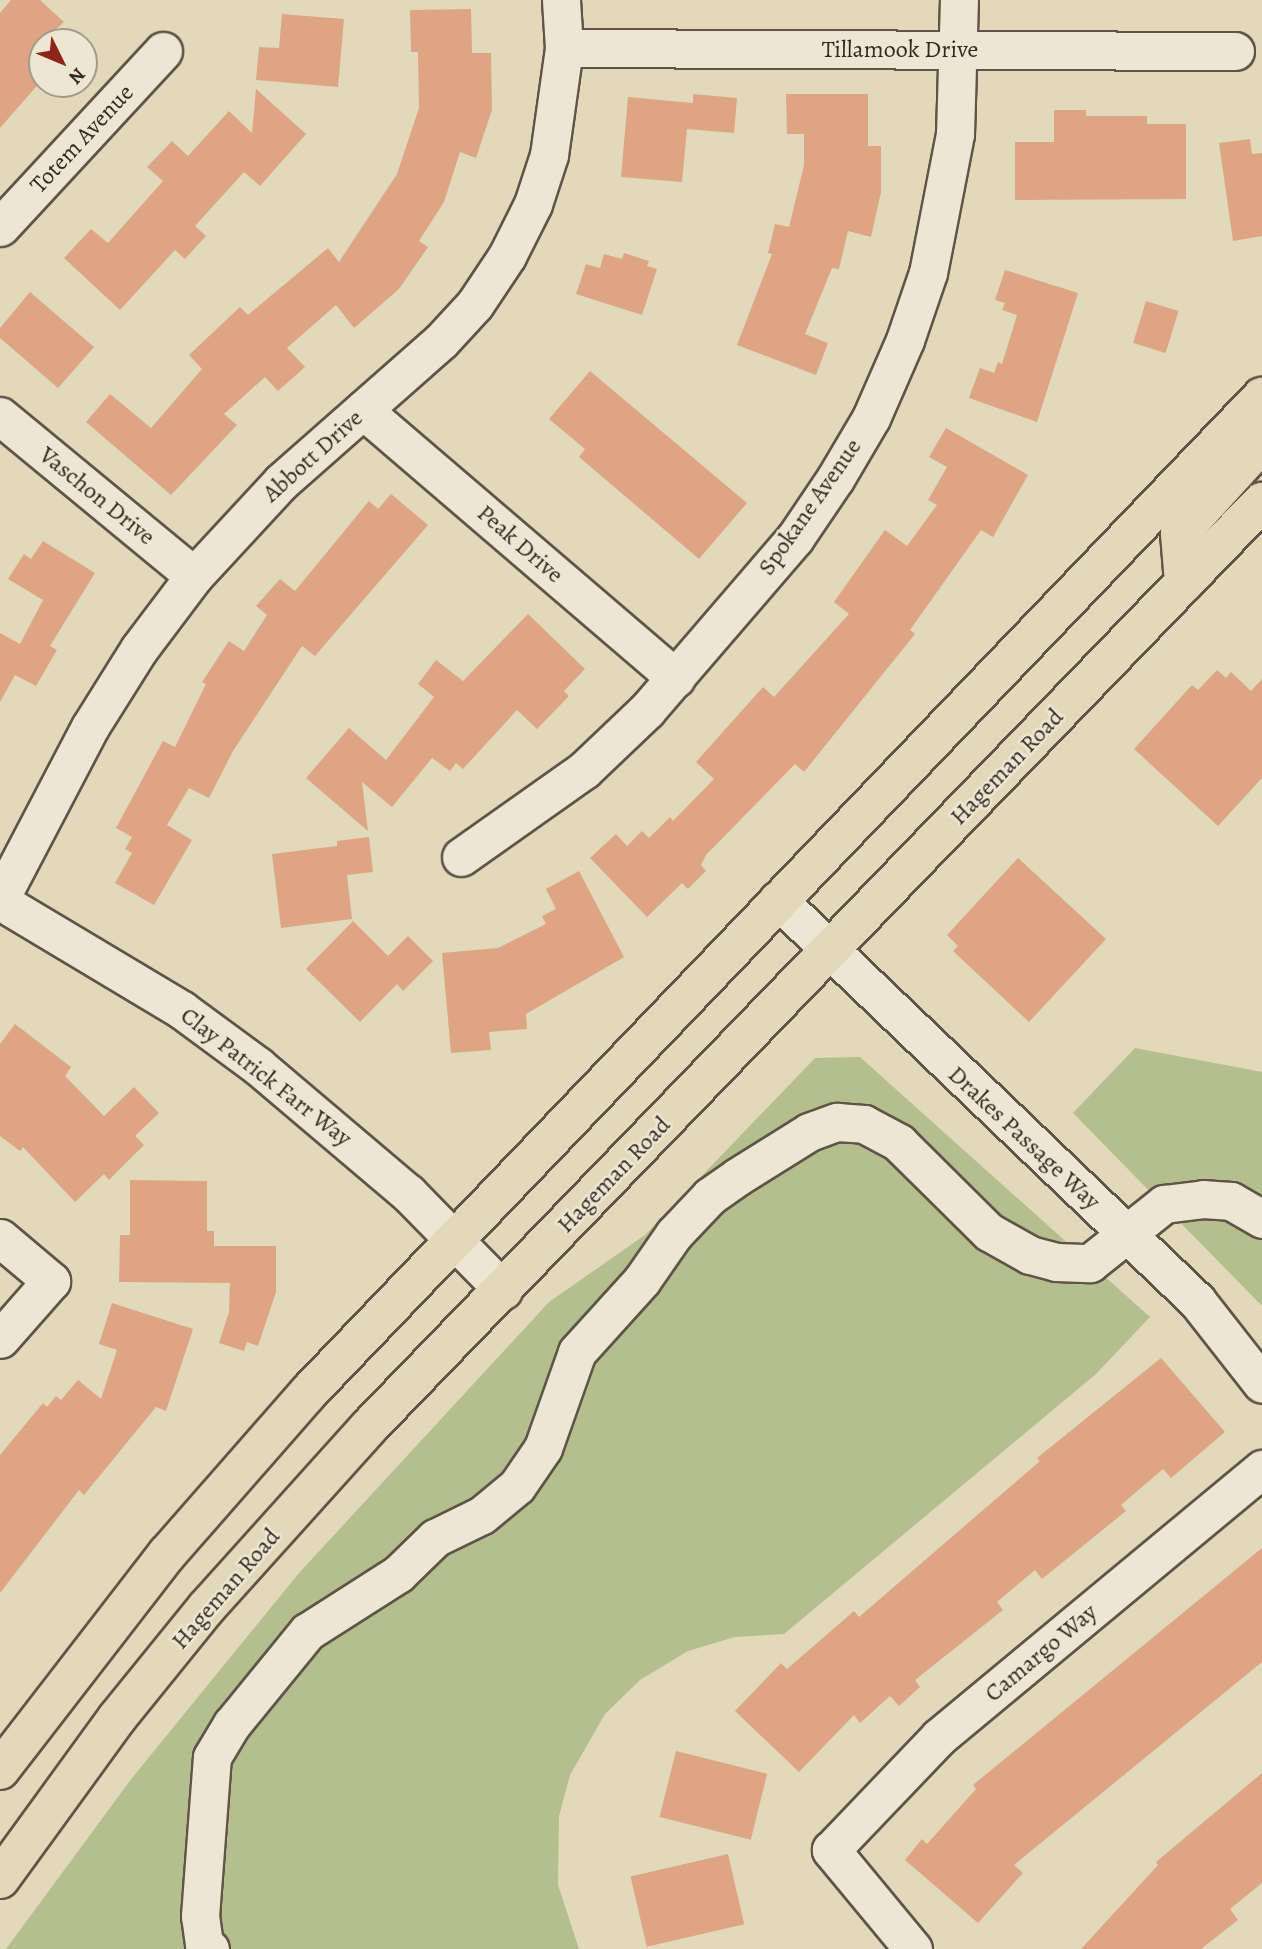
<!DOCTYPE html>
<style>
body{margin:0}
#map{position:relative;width:1262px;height:1949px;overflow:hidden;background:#e1d9ba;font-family:Alegreya,serif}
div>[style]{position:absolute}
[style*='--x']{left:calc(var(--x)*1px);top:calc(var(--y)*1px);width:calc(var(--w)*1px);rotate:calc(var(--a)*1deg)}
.green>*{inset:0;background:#b5bf8e}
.building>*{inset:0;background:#dda583;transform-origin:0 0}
.roads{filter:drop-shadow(2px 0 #5f5448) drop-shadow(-2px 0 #5f5448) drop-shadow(0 2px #5f5448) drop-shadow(0 -2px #5f5448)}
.minor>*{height:37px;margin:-18.5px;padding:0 18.5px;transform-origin:18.5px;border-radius:18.5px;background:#ece6d2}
.major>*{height:38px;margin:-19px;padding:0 19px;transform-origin:19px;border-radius:19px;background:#e1d9ba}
span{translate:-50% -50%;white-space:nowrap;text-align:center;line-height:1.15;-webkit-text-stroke:5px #ece6d2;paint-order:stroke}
.street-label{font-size:24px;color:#342822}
.north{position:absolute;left:28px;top:28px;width:70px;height:70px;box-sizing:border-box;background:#ece6d2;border:2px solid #a29a8c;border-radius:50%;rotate:133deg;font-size:19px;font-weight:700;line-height:28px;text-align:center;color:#342822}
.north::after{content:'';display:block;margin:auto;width:24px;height:32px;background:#8f2418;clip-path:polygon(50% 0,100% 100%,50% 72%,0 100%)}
</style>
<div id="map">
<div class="green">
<div style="clip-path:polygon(1135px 1048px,1262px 1072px,1262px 1306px,1073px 1113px)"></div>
<div style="clip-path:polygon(860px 1057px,1150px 1317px,1096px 1374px,784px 1634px,735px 1637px,688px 1651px,640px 1680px,605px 1714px,570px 1775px,559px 1816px,558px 1885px,579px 1949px,6px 1949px,132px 1778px,299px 1573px,549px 1302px,645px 1235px,815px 1058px)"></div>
</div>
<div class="building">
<div style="clip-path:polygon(11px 0,40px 0,64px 22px,42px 42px,42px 80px,0 128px,0 13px)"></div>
<div style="clip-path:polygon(471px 9px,472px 53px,491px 53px,492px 110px,476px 158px,460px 152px,444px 202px,419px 241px,428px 247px,399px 289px,354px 328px,336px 305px,287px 348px,305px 367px,278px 391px,265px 377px,224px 414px,237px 425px,171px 495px,86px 422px,110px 394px,151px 428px,202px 369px,189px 355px,240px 307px,248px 315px,328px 248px,339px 262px,397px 174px,419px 108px,418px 52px,411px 52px,410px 10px)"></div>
<div style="clip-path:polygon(282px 14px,344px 19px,338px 87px,256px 80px,259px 47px,279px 48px)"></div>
<div style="clip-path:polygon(256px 89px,306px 134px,260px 186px,244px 172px,195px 226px,206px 236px,185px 259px,175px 250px,120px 310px,64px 258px,91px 229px,108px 243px,163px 181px,147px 167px,172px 141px,188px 156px,229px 111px,252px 133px)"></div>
<div style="clip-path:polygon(693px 94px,737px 98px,734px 133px,687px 129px,682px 182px,621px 177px,628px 97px,693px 103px)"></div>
<div style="clip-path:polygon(786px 94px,868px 94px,868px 146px,881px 146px,881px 192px,871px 237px,848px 231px,839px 269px,832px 268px,805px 334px,828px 343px,816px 375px,737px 345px,772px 254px,768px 253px,775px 224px,789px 227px,804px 165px,804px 134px,787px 134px)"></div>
<div style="clip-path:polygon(1054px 110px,1086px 110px,1086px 116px,1147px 116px,1147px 124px,1186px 124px,1186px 199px,1015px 200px,1015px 142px,1054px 142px)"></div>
<div style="clip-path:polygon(1250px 139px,1252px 154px,1262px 153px,1262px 236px,1233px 241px,1219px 143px)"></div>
<div style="clip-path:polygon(624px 253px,649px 261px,647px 266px,657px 269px,642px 315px,576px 294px,586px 264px,600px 268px,604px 254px,622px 259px)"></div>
<div style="clip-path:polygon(1005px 270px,1078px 293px,1037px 422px,969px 398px,980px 368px,994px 373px,998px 362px,1002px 364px,1017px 315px,1002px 310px,1005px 303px,995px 300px)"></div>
<div style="clip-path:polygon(30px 292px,94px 347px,58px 388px,0 338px,0 328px)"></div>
<div style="left:1146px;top:301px;width:34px;height:44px;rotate:17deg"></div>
<div style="clip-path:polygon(590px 371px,747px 503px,699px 559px,579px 457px,585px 449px,549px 419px)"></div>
<div style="clip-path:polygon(946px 428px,1028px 475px,993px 537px,981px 530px,910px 630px,915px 634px,804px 772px,795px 764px,706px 855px,701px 865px,706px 871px,688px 889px,682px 883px,647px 917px,590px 858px,616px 834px,627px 846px,642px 831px,649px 838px,670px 817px,673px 821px,714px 779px,696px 762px,763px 687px,774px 697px,849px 614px,834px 602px,885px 530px,907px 546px,937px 505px,928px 500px,947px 467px,929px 457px)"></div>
<div style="clip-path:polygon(391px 494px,428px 525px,315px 656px,302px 646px,233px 751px,209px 798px,189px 788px,167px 825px,192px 840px,154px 905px,115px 883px,132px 853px,125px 849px,132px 837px,116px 828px,163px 741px,175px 747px,206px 684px,202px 682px,229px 641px,244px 651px,267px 615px,256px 606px,280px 579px,295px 591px,369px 501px,378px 509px)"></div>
<div style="clip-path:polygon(43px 541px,95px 573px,50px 646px,57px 650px,36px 686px,15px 675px,0 702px,0 633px,20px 644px,43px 600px,8px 579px,24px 554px,31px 559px)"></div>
<div style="clip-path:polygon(528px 614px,585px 669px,564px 691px,569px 696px,537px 729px,517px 710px,463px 769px,456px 763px,450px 771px,432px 758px,392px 807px,362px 782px,368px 831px,306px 778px,349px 728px,386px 760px,434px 697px,418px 684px,436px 660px,463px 681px)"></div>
<div style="clip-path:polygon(1217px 670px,1226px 678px,1231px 672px,1251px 691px,1262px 679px,1262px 778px,1218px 826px,1134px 749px,1192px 685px,1198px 690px)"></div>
<div style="clip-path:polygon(369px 837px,373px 872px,347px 875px,352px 919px,281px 928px,272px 854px,337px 846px,337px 841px)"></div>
<div style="clip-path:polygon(1018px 858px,1106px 939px,1029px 1022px,953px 951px,958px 946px,947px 935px)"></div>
<div style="clip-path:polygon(579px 871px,624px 957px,526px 1014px,527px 1029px,489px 1032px,491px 1050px,451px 1053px,442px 953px,498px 948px,546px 924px,542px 916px,556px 909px,546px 889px)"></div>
<div style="clip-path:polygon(353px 921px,388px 956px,408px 936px,433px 961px,403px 991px,397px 984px,360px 1022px,306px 969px)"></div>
<div style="clip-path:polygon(15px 1024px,71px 1067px,65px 1076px,104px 1116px,134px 1087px,159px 1113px,135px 1136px,144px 1145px,109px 1180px,104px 1174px,75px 1202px,23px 1147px,20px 1151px,0 1136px,0 1044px)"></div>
<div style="clip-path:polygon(130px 1180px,207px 1181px,207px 1231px,214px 1231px,214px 1246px,276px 1246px,276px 1292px,258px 1346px,247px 1342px,244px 1351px,219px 1343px,229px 1312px,230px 1283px,119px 1282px,120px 1235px,130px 1235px)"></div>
<div style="clip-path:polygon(112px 1303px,193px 1329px,166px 1411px,156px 1407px,84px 1495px,79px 1490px,0 1593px,0 1455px,43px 1403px,47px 1407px,56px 1396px,61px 1400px,78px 1380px,101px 1399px,117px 1350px,99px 1344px)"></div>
<div style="clip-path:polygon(1161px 1358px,1225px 1432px,1171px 1478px,1163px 1469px,1121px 1505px,1126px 1511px,1042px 1579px,1035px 1570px,997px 1602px,1003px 1610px,915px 1680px,920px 1687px,899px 1706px,890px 1696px,860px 1723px,854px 1715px,799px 1772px,735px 1711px,781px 1663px,787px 1669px,854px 1611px,859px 1617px,1040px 1461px,1037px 1458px)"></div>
<div style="clip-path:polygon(1262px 1548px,1262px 1662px,1014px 1865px,1023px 1873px,978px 1923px,905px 1860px,922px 1839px,927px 1844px,976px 1789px,973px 1785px)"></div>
<div style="left:676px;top:1751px;width:94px;height:68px;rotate:14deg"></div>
<div style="clip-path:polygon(1262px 1773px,1262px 1883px,1230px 1909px,1238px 1920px,1201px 1949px,1081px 1949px,1158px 1865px,1156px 1862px)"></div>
<div style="left:728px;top:1854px;width:72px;height:100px;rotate:77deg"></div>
</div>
<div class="roads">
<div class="minor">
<div style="--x:564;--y:48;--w:671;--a:0.26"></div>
<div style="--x:0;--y:227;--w:240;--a:-47.2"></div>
<div style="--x:363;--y:410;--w:412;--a:40.6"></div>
<div style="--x:0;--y:416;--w:251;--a:39.5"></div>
<div style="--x:461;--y:857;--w:151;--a:-35.3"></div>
<div style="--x:584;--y:770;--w:87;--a:-43.6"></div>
<div style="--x:647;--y:710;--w:227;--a:-49.3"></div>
<div style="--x:795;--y:538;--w:71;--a:-55.9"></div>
<div style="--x:835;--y:479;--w:71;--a:-59.5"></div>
<div style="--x:871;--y:418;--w:85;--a:-66.4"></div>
<div style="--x:905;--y:340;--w:71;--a:-71.1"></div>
<div style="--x:928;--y:273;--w:142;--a:-79"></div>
<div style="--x:955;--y:134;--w:134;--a:-88.3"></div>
<div style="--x:0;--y:899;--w:194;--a:-62.4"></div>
<div style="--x:90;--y:727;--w:92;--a:-57.9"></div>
<div style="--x:139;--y:649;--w:91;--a:-53"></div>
<div style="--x:194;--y:576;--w:128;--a:-47.2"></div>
<div style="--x:281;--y:482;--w:213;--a:-41.4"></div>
<div style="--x:441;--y:341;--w:50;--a:-47.4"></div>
<div style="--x:475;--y:304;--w:58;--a:-56.3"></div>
<div style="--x:507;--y:256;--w:58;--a:-63.4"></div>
<div style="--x:533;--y:204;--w:52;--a:-71.9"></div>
<div style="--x:549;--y:155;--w:108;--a:-82"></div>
<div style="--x:564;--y:48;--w:48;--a:-93.6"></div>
<div style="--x:778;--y:900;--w:580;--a:43.74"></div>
<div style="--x:1197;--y:1301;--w:105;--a:51.9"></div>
<div style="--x:0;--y:901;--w:212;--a:30.9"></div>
<div style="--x:182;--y:1010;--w:94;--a:36.4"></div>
<div style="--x:258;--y:1066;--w:197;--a:40.3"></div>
<div style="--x:408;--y:1193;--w:136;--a:45.6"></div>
<div style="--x:0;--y:1238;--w:67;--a:40.1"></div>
<div style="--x:51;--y:1281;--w:77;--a:131.3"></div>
<div style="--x:210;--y:1949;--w:8;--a:-140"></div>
<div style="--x:204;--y:1944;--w:28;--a:-98"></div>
<div style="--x:200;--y:1916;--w:159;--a:-85.7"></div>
<div style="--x:212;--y:1757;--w:39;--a:-59"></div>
<div style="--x:232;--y:1724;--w:119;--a:-50.8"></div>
<div style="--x:307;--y:1632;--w:108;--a:-32.5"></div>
<div style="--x:398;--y:1574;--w:52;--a:-44.2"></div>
<div style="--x:435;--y:1538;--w:52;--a:-26.1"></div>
<div style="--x:482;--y:1515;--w:45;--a:-39.6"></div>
<div style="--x:517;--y:1486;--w:46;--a:-55.6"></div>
<div style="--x:543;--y:1448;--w:102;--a:-70.5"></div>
<div style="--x:577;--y:1352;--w:97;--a:-47.9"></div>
<div style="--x:642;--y:1280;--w:56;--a:-55.2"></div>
<div style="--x:674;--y:1234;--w:52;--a:-46.5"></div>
<div style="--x:710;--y:1196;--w:33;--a:-35"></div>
<div style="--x:737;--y:1177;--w:85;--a:-32"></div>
<div style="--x:809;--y:1132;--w:30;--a:-20"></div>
<div style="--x:837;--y:1122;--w:27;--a:4"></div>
<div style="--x:864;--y:1124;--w:40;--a:28"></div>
<div style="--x:899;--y:1143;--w:127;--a:44.7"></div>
<div style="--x:989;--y:1232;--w:47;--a:29.3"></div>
<div style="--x:1030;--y:1255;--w:27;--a:15"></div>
<div style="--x:1056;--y:1262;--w:34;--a:2"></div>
<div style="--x:1090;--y:1263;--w:95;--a:-38.6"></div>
<div style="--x:1164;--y:1204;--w:39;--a:-7"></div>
<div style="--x:1203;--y:1199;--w:28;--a:4"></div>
<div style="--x:1231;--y:1201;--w:36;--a:30"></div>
<div style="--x:913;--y:1949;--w:129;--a:-129.6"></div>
<div style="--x:831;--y:1850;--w:156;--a:-46.3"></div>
<div style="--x:939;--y:1737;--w:420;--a:-39.7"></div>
</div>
<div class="major">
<div style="--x:1184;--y:583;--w:50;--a:-94.6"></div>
<div style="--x:1180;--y:533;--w:122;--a:-47.7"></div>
<div style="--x:0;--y:1770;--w:274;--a:-52.3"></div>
<div style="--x:168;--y:1553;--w:214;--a:-48.8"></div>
<div style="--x:309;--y:1392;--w:1378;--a:-46.24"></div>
<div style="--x:0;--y:1879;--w:199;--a:-54"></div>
<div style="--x:117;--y:1718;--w:143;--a:-51"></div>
<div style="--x:207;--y:1607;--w:242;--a:-48"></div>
<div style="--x:369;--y:1427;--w:1286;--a:-46.01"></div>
</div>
</div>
<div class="street-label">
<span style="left:900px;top:50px">Tillamook Drive</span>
<span style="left:82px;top:139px;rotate:-47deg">Totem Avenue</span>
<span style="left:313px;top:456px;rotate:-42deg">Abbott Drive</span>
<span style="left:97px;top:496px;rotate:39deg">Vaschon Drive</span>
<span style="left:810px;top:507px;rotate:-55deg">Spokane Avenue</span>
<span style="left:520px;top:544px;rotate:41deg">Peak Drive</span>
<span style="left:1007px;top:767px;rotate:-46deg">Hageman Road</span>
<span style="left:266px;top:1077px;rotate:38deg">Clay Patrick Farr Way</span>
<span style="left:1024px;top:1138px;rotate:43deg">Drakes Passage Way</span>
<span style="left:614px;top:1175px;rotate:-46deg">Hageman Road</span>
<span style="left:226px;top:1589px;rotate:-49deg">Hageman Road</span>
<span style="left:1041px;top:1653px;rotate:-40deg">Camargo Way</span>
</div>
<div class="north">N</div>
</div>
